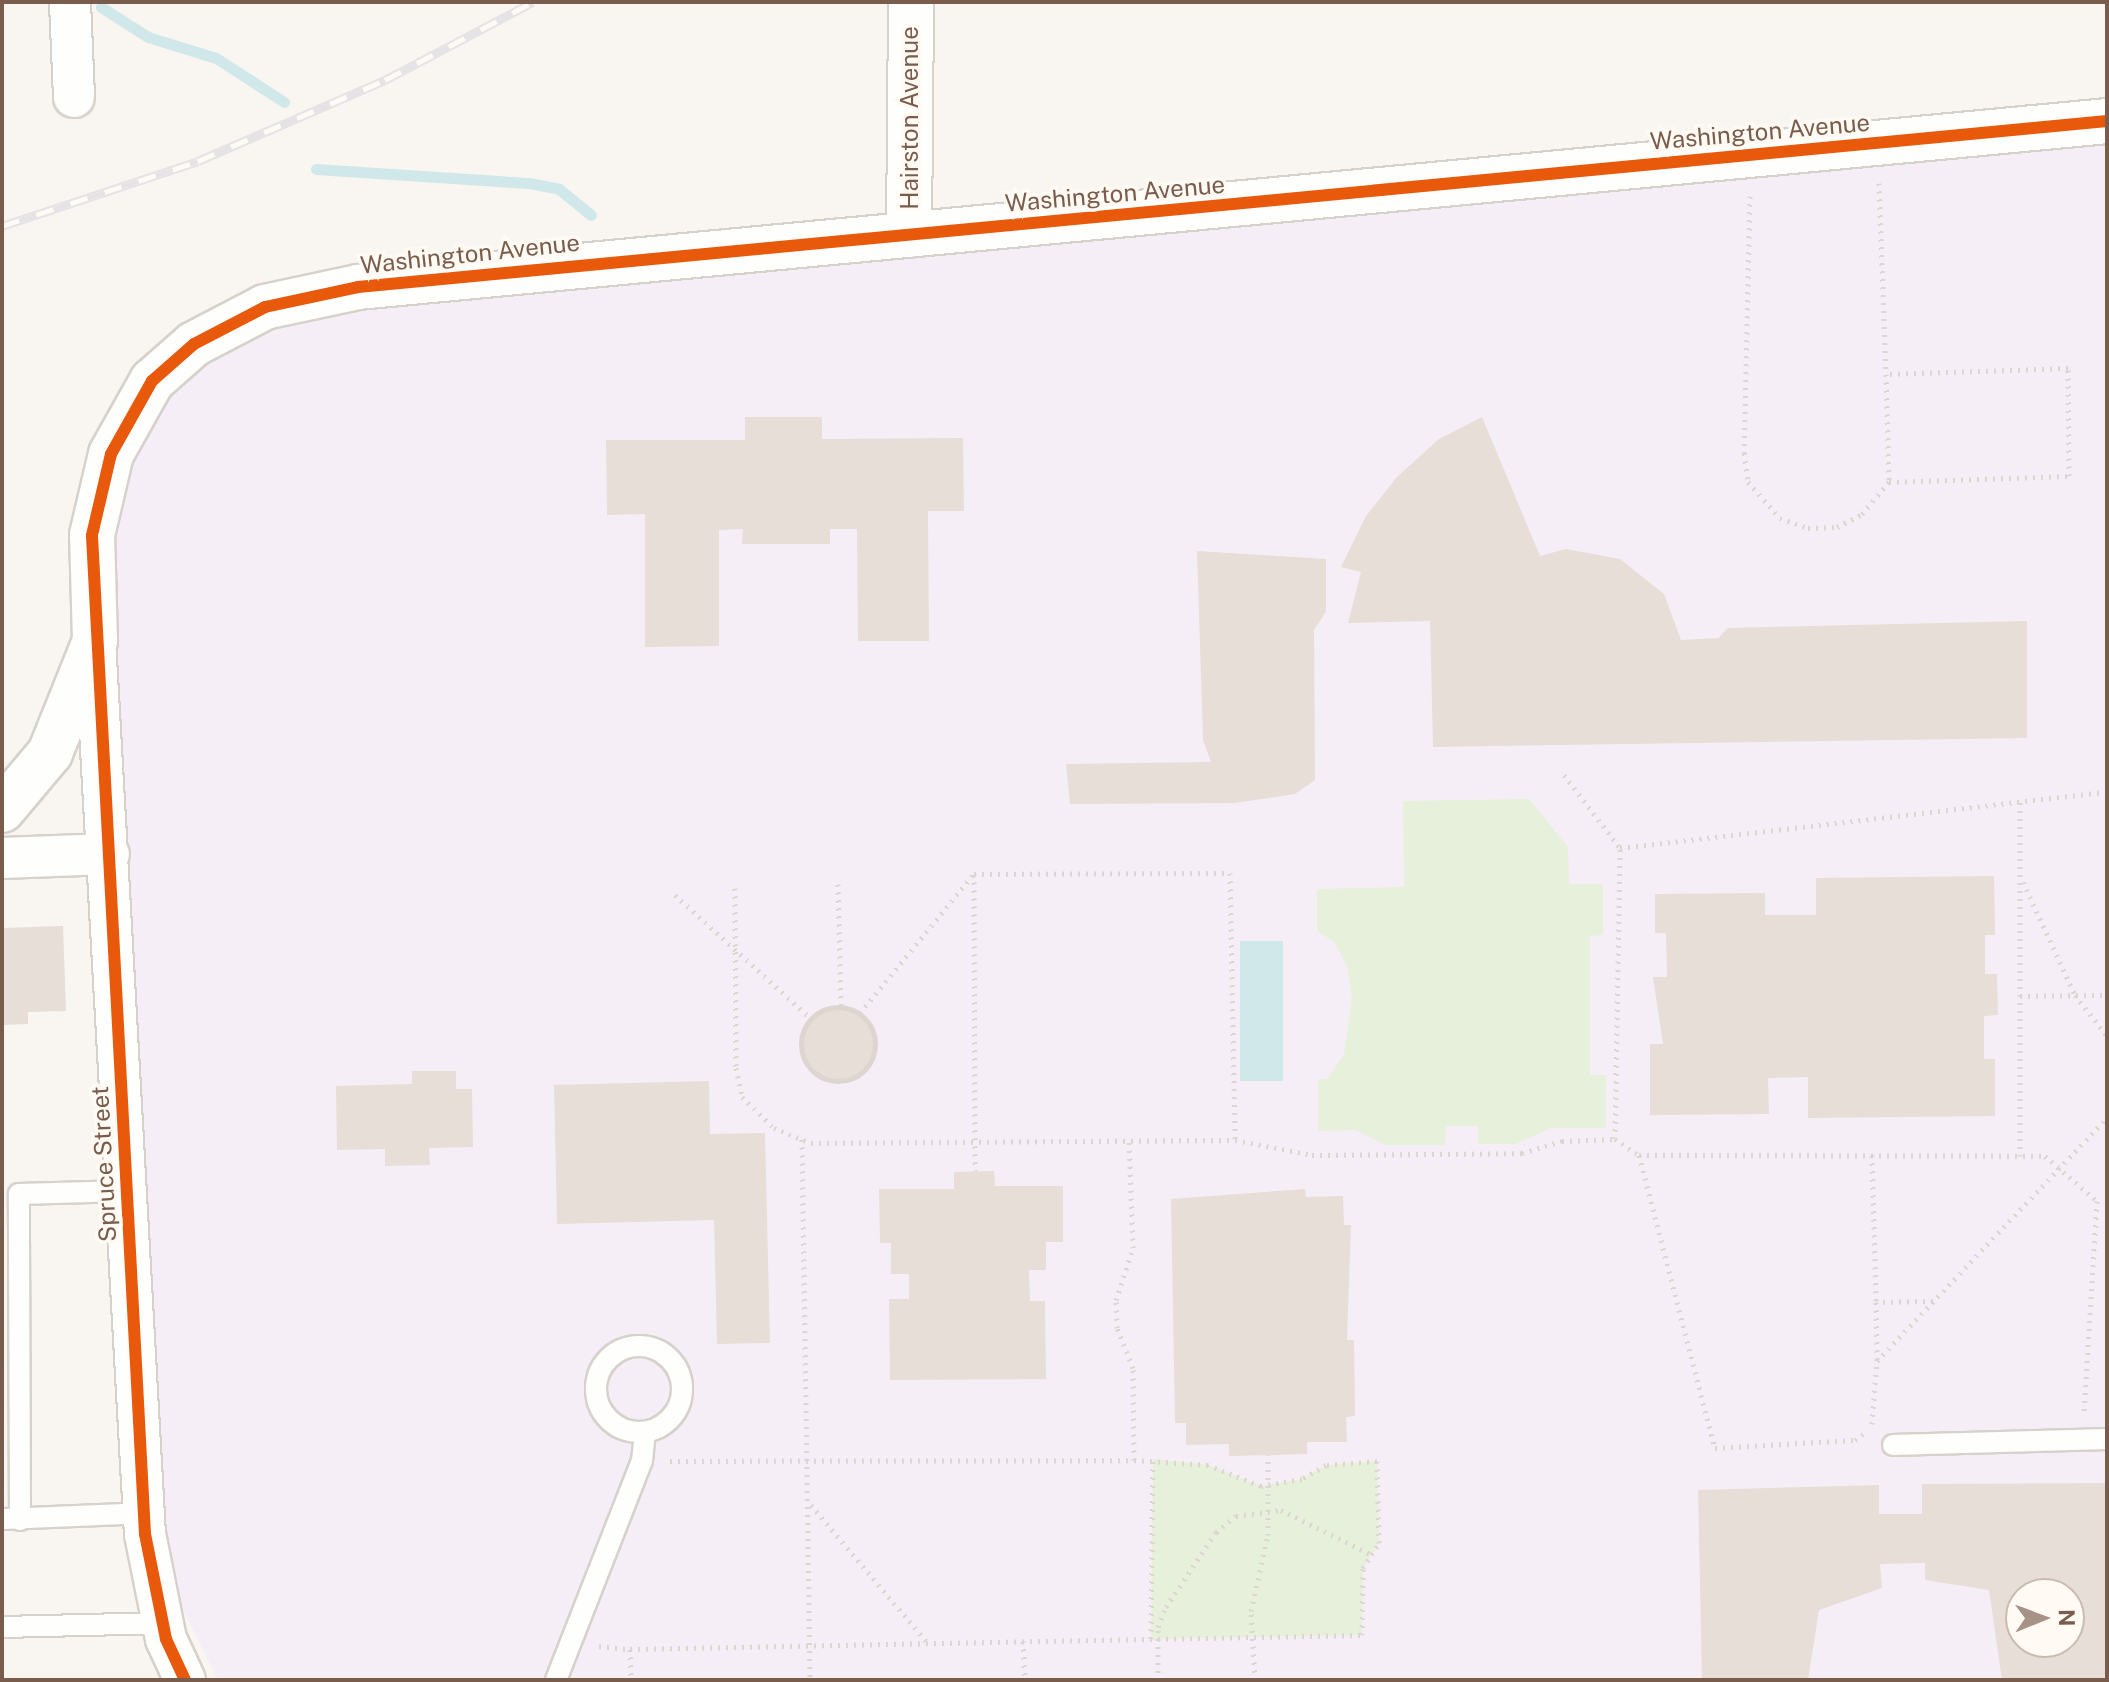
<!DOCTYPE html>
<style>
body{margin:0}
#map{position:relative;width:2109px;height:1682px;overflow:hidden;background:#f9f5f0;font-family:"Public Sans",sans-serif}
div>[style]{position:absolute}
[style*='--x']{left:calc(var(--x)*1px);top:calc(var(--y)*1px);width:calc(var(--w)*1px);rotate:calc(var(--a)*1deg)}
.education>*{inset:0;background:#f6eef6}
.green>*{inset:0;background:#e7f0db}
.water>*{inset:0;background:#d0e8ea;transform-origin:0 0}
.stream>*{height:11px;margin:-5.5px;padding:0 5.5px;transform-origin:5.5px;border-radius:5.5px;background:#d0e8ea}
.building>*{inset:0;background:#e6ded7}
.round{border-radius:50%}
.path>*{height:5px;margin-top:-2.5px;transform-origin:0;background:repeating-linear-gradient(90deg,#dcd5d0 0 2px,transparent 0 8px)}
.path>.ring{margin:-2.5px;padding:0;box-sizing:content-box;background:none;border:5px solid #dcd5d0;border-radius:50%}
.roads{filter:drop-shadow(2px 0 #d7d1cb) drop-shadow(-2px 0 #d7d1cb) drop-shadow(0 2px #d7d1cb) drop-shadow(0 -2px #d7d1cb)}
.lane>*{height:20px;margin:-10px;padding:0 10px;transform-origin:10px;border-radius:10px;background:#fefefd}
.lane>.ring{margin:-10px;padding:0;box-sizing:content-box;background:none;border:20px solid #fefefd;border-radius:50%}
.street>*{height:40px;margin:-20px;padding:0 20px;transform-origin:20px;border-radius:20px;background:#fefefd}
.secondary>*{height:44px;margin:-22px;padding:0 22px;transform-origin:22px;border-radius:22px;background:#fefefd}
.rail>*{height:9px;margin-top:-4.5px;transform-origin:0;background:repeating-linear-gradient(90deg,#fffaf3 0 18px,#e6e3e7 0 36px);box-sizing:border-box;border-block:2px solid #e6e3e7}
.cycleway>*{height:12px;margin:-6px;padding:0 6px;transform-origin:6px;border-radius:6px;background:#e8590c}
span{translate:-50% -50%;white-space:nowrap;text-align:center;line-height:1.15;-webkit-text-stroke:7px #fffaf3;paint-order:stroke}
.street-label{font-size:24px;color:#7a5c4d}
.frame{position:absolute;inset:0;border:4px solid #7a5c4d;pointer-events:none}
.north{position:absolute;left:2005px;top:1578px;width:80px;height:80px;box-sizing:border-box;background:#fffaf3;border:2px solid #cabbb1;border-radius:50%;rotate:89deg;font-size:22px;font-weight:700;line-height:32px;text-align:center;color:#7a5c4d}
.north::after{content:'';display:block;margin:auto;width:28px;height:36px;background:#a69286;clip-path:polygon(50% 0,100% 100%,50% 72%,0 100%)}
</style>
<div id="map">
<div class="education">
<div style="clip-path:polygon(evenodd,2107px 145px,2107px 1680px,218px 1680px,145px 1534px,92px 535px,152px 381px,358px 287px,2107px 145px,2021px 1594px,2069px 1594px,2069px 1642px,2021px 1642px,2021px 1594px)"></div>
</div>
<div class="green">
<div style="clip-path:polygon(1529px 799px,1568px 847px,1569px 884px,1603px 884px,1603px 935px,1590px 936px,1590px 1075px,1606px 1075px,1606px 1128px,1551px 1128px,1516px 1144px,1478px 1144px,1478px 1126px,1446px 1126px,1445px 1145px,1386px 1145px,1356px 1130px,1318px 1131px,1318px 1079px,1327px 1079px,1344px 1054px,1352px 998px,1347px 966px,1335px 943px,1317px 930px,1317px 889px,1404px 887px,1403px 801px)"></div>
<div style="clip-path:polygon(1153px 1459px,1208px 1465px,1261px 1486px,1302px 1479px,1326px 1465px,1377px 1461px,1379px 1543px,1363px 1568px,1362px 1635px,1151px 1639px)"></div>
</div>
<div class="water">
<div style="left:1240px;top:941px;width:43px;height:140px"></div>
</div>
<div class="stream">
<div style="--x:101;--y:7;--w:56;--a:32.6"></div>
<div style="--x:148;--y:37;--w:71;--a:17.2"></div>
<div style="--x:216;--y:58;--w:81;--a:32.9"></div>
<div style="--x:316;--y:169;--w:213;--a:3.8"></div>
<div style="--x:529;--y:183;--w:31;--a:11"></div>
<div style="--x:559;--y:189;--w:41;--a:39.1"></div>
</div>
<div class="building">
<div style="clip-path:polygon(745px 417px,822px 417px,822px 439px,963px 438px,964px 511px,928px 511px,929px 641px,858px 641px,857px 529px,830px 529px,830px 544px,742px 544px,743px 529px,719px 530px,719px 646px,645px 647px,645px 514px,607px 515px,606px 440px,745px 440px)"></div>
<div style="clip-path:polygon(1482px 417px,1540px 556px,1566px 549px,1620px 559px,1664px 594px,1681px 640px,1718px 638px,1728px 628px,2027px 621px,2027px 738px,1433px 747px,1430px 621px,1348px 623px,1361px 572px,1341px 567px,1366px 516px,1397px 477px,1439px 439px)"></div>
<div style="clip-path:polygon(1197px 551px,1326px 559px,1326px 612px,1314px 630px,1315px 780px,1295px 794px,1235px 803px,1070px 804px,1066px 764px,1211px 762px,1203px 740px)"></div>
<div style="clip-path:polygon(1994px 876px,1995px 935px,1985px 935px,1985px 974px,1997px 974px,1998px 1015px,1984px 1016px,1984px 1059px,1995px 1059px,1995px 1116px,1808px 1118px,1808px 1077px,1768px 1078px,1769px 1114px,1650px 1115px,1650px 1044px,1663px 1044px,1653px 977px,1667px 977px,1666px 933px,1655px 933px,1655px 894px,1765px 893px,1765px 915px,1816px 915px,1816px 878px)"></div>
<div style="clip-path:polygon(63px 926px,66px 1011px,28px 1012px,28px 1024px,2px 1025px,2px 928px)"></div>
<div class="round" style="left:802px;top:1009px;width:72px;height:72px"></div>
<div style="clip-path:polygon(412px 1071px,456px 1071px,456px 1089px,472px 1089px,473px 1147px,429px 1148px,430px 1165px,385px 1166px,385px 1149px,337px 1150px,336px 1086px,412px 1084px)"></div>
<div style="clip-path:polygon(709px 1081px,710px 1134px,765px 1133px,770px 1343px,717px 1344px,714px 1220px,557px 1224px,554px 1085px)"></div>
<div style="clip-path:polygon(994px 1171px,995px 1186px,1063px 1186px,1063px 1242px,1046px 1242px,1046px 1270px,1029px 1270px,1030px 1301px,1045px 1301px,1046px 1379px,890px 1380px,889px 1299px,909px 1299px,909px 1274px,891px 1274px,891px 1243px,880px 1243px,879px 1189px,954px 1189px,954px 1172px)"></div>
<div style="clip-path:polygon(1305px 1189px,1306px 1197px,1343px 1196px,1344px 1225px,1351px 1225px,1347px 1340px,1354px 1340px,1355px 1416px,1346px 1417px,1347px 1442px,1307px 1442px,1307px 1454px,1229px 1456px,1229px 1444px,1186px 1445px,1186px 1423px,1175px 1423px,1171px 1199px)"></div>
<div style="clip-path:polygon(evenodd,2107px 1483px,2107px 1680px,2002px 1680px,1989px 1590px,1925px 1580px,1925px 1563px,1880px 1564px,1882px 1588px,1819px 1610px,1808px 1680px,1702px 1680px,1698px 1490px,1879px 1485px,1879px 1514px,1922px 1514px,1922px 1484px,2107px 1483px,2021px 1594px,2069px 1594px,2069px 1642px,2021px 1642px,2021px 1594px)"></div>
</div>
<div class="path">
<div style="--x:1879;--y:183;--w:191;--a:87.9"></div>
<div style="--x:1750;--y:196;--w:257;--a:91.3"></div>
<div style="--x:1744;--y:453;--w:29;--a:82"></div>
<div style="--x:1748;--y:482;--w:48;--a:48.4"></div>
<div style="--x:1780;--y:518;--w:30;--a:20"></div>
<div style="--x:1808;--y:528;--w:29;--a:-2"></div>
<div style="--x:1837;--y:527;--w:28;--a:-27"></div>
<div style="--x:1862;--y:514;--w:42;--a:-49.8"></div>
<div style="--x:1889;--y:482;--w:180;--a:-1.9"></div>
<div style="--x:2069;--y:476;--w:108;--a:-90.5"></div>
<div style="--x:2068;--y:368;--w:182;--a:178.1"></div>
<div style="--x:1886;--y:374;--w:108;--a:88.4"></div>
<div style="--x:1564;--y:775;--w:92;--a:52.5"></div>
<div style="--x:1620;--y:848;--w:490;--a:-6.6"></div>
<div style="--x:974;--y:874;--w:256;--a:-0.2"></div>
<div style="--x:1230;--y:873;--w:267;--a:88.9"></div>
<div style="--x:974;--y:874;--w:297;--a:89.8"></div>
<div style="--x:2023;--y:882;--w:124;--a:65.3"></div>
<div style="--x:2075;--y:995;--w:52;--a:52"></div>
<div style="--x:838;--y:884;--w:124;--a:88.6"></div>
<div style="--x:735;--y:888;--w:180;--a:89.7"></div>
<div style="--x:736;--y:1068;--w:30;--a:78"></div>
<div style="--x:742;--y:1097;--w:45;--a:44.1"></div>
<div style="--x:774;--y:1128;--w:40;--a:22"></div>
<div style="--x:811;--y:1143;--w:424;--a:-0.4"></div>
<div style="--x:1235;--y:1140;--w:78;--a:11"></div>
<div style="--x:1312;--y:1155;--w:210;--a:-0.5"></div>
<div style="--x:1522;--y:1153;--w:42;--a:-16.7"></div>
<div style="--x:1562;--y:1141;--w:53;--a:-2.2"></div>
<div style="--x:1615;--y:1139;--w:29;--a:34"></div>
<div style="--x:1639;--y:1155;--w:303;--a:75.5"></div>
<div style="--x:1715;--y:1448;--w:140;--a:-3.3"></div>
<div style="--x:1855;--y:1440;--w:14;--a:-36"></div>
<div style="--x:675;--y:895;--w:183;--a:42.3"></div>
<div style="--x:2020;--y:996;--w:194;--a:-90"></div>
<div class="ring" style="left:801px;top:1007px;width:69px;height:69px"></div>
<div style="--x:860;--y:1013;--w:178;--a:-50.7"></div>
<div style="--x:802;--y:1139;--w:541;--a:89.15"></div>
<div style="--x:1615;--y:1139;--w:291;--a:-89"></div>
<div style="--x:1639;--y:1155;--w:406;--a:0.1"></div>
<div style="--x:2045;--y:1156;--w:69;--a:40.9"></div>
<div style="--x:2097;--y:1201;--w:210;--a:93.5"></div>
<div style="--x:1872;--y:1155;--w:147;--a:88.4"></div>
<div style="--x:2020;--y:1156;--w:160;--a:-90"></div>
<div style="--x:2020;--y:996;--w:87;--a:-0.7"></div>
<div style="--x:1933;--y:1301;--w:57;--a:179"></div>
<div style="--x:1876;--y:1302;--w:59;--a:89"></div>
<div style="--x:1877;--y:1361;--w:335;--a:-46.6"></div>
<div style="--x:1872;--y:1424;--w:63;--a:-85.5"></div>
<div style="--x:670;--y:1461;--w:464;--a:-0.1"></div>
<div style="--x:1134;--y:1460;--w:92;--a:-90.6"></div>
<div style="--x:1133;--y:1368;--w:43;--a:-111.8"></div>
<div style="--x:1117;--y:1328;--w:28;--a:-92"></div>
<div style="--x:1116;--y:1300;--w:55;--a:-71.9"></div>
<div style="--x:1133;--y:1248;--w:108;--a:-92.1"></div>
<div style="--x:811;--y:1505;--w:178;--a:49.8"></div>
<div style="--x:1151;--y:1639;--w:180;--a:-89.4"></div>
<div style="--x:1023;--y:1641;--w:39;--a:87"></div>
<div style="--x:599;--y:1646;--w:31;--a:6"></div>
<div style="--x:630;--y:1649;--w:31;--a:88"></div>
<div style="--x:630;--y:1649;--w:732;--a:-1.1"></div>
<div style="--x:1362;--y:1635;--w:67;--a:-89.1"></div>
<div style="--x:1363;--y:1568;--w:30;--a:-57"></div>
<div style="--x:1379;--y:1543;--w:82;--a:-91.4"></div>
<div style="--x:1377;--y:1461;--w:51;--a:175.5"></div>
<div style="--x:1326;--y:1465;--w:28;--a:150"></div>
<div style="--x:1302;--y:1479;--w:42;--a:170.3"></div>
<div style="--x:1261;--y:1486;--w:57;--a:-158.4"></div>
<div style="--x:1208;--y:1465;--w:74;--a:-176.1"></div>
<div style="--x:1158;--y:1680;--w:53;--a:-90"></div>
<div style="--x:1158;--y:1627;--w:22;--a:-68"></div>
<div style="--x:1166;--y:1607;--w:90;--a:-56.3"></div>
<div style="--x:1216;--y:1532;--w:26;--a:-39"></div>
<div style="--x:1236;--y:1516;--w:45;--a:-7.6"></div>
<div style="--x:1281;--y:1510;--w:102;--a:26.3"></div>
<div style="--x:1255;--y:1680;--w:69;--a:-93.3"></div>
<div style="--x:1251;--y:1611;--w:78;--a:-77.4"></div>
<div style="--x:1268;--y:1535;--w:80;--a:-90"></div>
</div>
<div class="roads">
<div class="lane">
<div class="ring" style="left:596px;top:1346px;width:66px;height:66px"></div>
<div style="--x:1893;--y:1445;--w:214;--a:-1.6"></div>
<div style="--x:2;--y:1519;--w:142;--a:-2.4"></div>
<div style="--x:20;--y:1520;--w:326;--a:-90.2"></div>
<div style="--x:19;--y:1194;--w:108;--a:-1.6"></div>
<div style="--x:2;--y:1627;--w:161;--a:-1.4"></div>
<div style="--x:556;--y:1680;--w:235;--a:-68.6"></div>
<div style="--x:642;--y:1461;--w:29;--a:-84"></div>
</div>
<div class="street">
<div style="--x:70;--y:2;--w:95;--a:87.6"></div>
<div style="--x:95;--y:641;--w:894;--a:86.8"></div>
<div style="--x:145;--y:1534;--w:107;--a:78.7"></div>
<div style="--x:166;--y:1639;--w:45;--a:65.1"></div>
<div style="--x:2;--y:858;--w:107;--a:-2.1"></div>
</div>
<div class="secondary">
<div style="--x:909;--y:235;--w:233;--a:-89.5"></div>
<div style="--x:2;--y:810;--w:75;--a:-49.9"></div>
<div style="--x:50;--y:753;--w:121;--a:-68.1"></div>
<div style="--x:95;--y:641;--w:106;--a:-91.6"></div>
<div style="--x:92;--y:535;--w:83;--a:-76.8"></div>
<div style="--x:111;--y:454;--w:84;--a:-60.7"></div>
<div style="--x:152;--y:381;--w:56;--a:-41.4"></div>
<div style="--x:194;--y:344;--w:80;--a:-27.5"></div>
<div style="--x:265;--y:307;--w:95;--a:-12.1"></div>
<div style="--x:358;--y:287;--w:1757;--a:-5.42"></div>
</div>
</div>
<div class="rail">
<div style="--x:2;--y:226;--w:206;--a:-18.3"></div>
<div style="--x:198;--y:161;--w:204;--a:-23.4"></div>
<div style="--x:385;--y:80;--w:167;--a:-27.8"></div>
</div>
<div class="cycleway">
<div style="--x:185;--y:1680;--w:45;--a:-114.9"></div>
<div style="--x:166;--y:1639;--w:107;--a:-101.3"></div>
<div style="--x:145;--y:1534;--w:1000;--a:-93.04"></div>
<div style="--x:92;--y:535;--w:83;--a:-76.8"></div>
<div style="--x:111;--y:454;--w:84;--a:-60.7"></div>
<div style="--x:152;--y:381;--w:56;--a:-41.4"></div>
<div style="--x:194;--y:344;--w:80;--a:-27.5"></div>
<div style="--x:265;--y:307;--w:95;--a:-12.1"></div>
<div style="--x:358;--y:287;--w:1757;--a:-5.42"></div>
</div>
<div class="street-label">
<span style="left:910px;top:118px;rotate:-90deg">Hairston Avenue</span>
<span style="left:1760px;top:132px;rotate:-5deg">Washington Avenue</span>
<span style="left:1115px;top:194px;rotate:-5deg">Washington Avenue</span>
<span style="left:470px;top:254px;rotate:-6deg">Washington Avenue</span>
<span style="left:104px;top:1164px;rotate:-93deg">Spruce Street</span>
</div>
<div class="frame"></div>
<div class="north">N</div>
</div>
